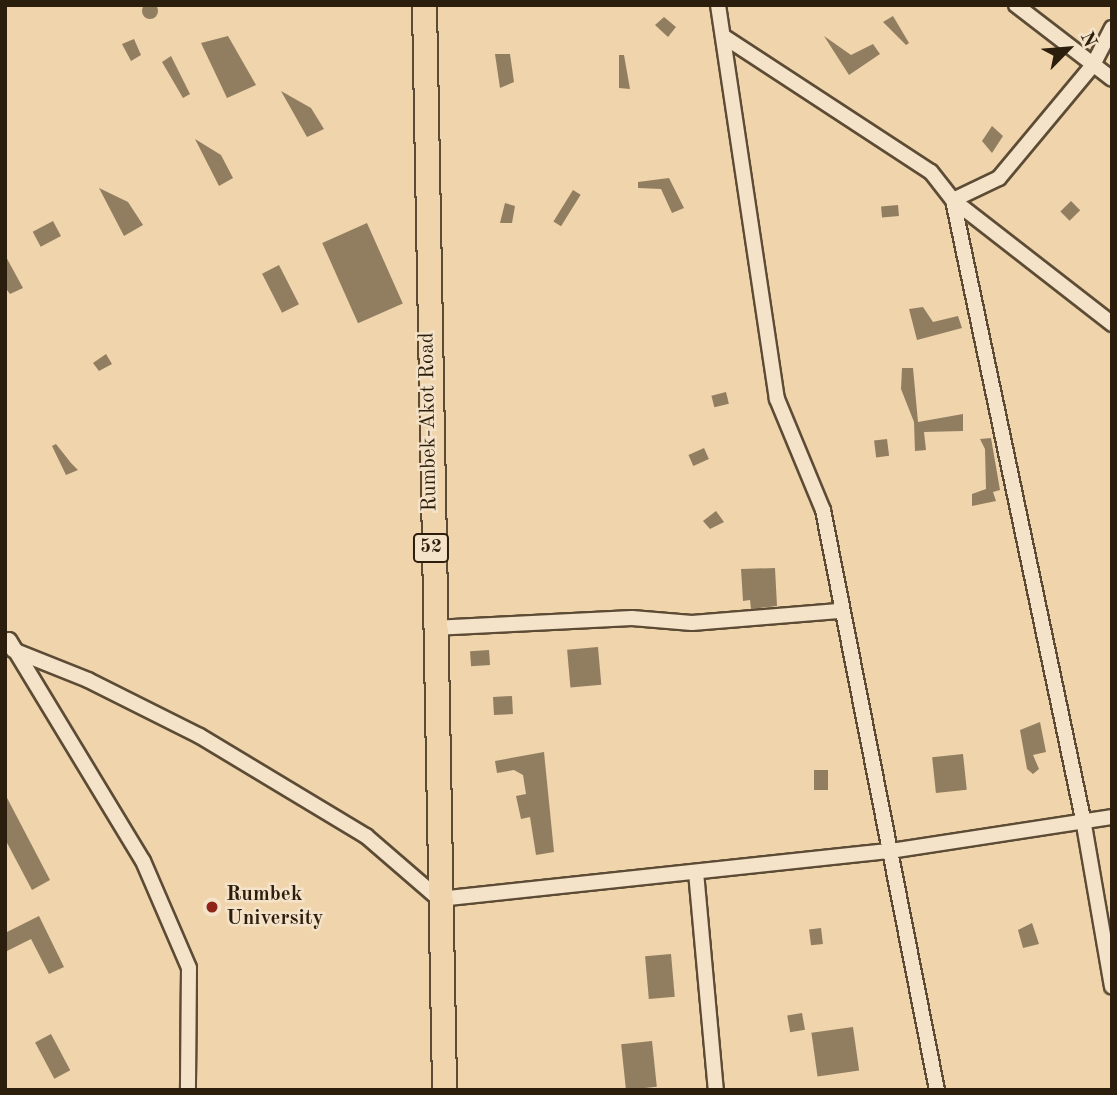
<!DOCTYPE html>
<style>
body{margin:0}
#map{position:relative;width:1117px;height:1095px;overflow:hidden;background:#efd4ac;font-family:"Old Standard TT",serif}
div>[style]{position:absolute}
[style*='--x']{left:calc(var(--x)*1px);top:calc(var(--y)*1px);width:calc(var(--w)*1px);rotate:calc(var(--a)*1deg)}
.building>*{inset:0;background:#917d60;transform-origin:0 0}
.round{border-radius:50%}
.roads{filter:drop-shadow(2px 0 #5d4c35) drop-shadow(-2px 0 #5d4c35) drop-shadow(0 2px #5d4c35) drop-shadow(0 -2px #5d4c35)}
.street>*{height:14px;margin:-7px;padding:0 7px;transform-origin:7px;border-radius:7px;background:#f5e3c9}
.primary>*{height:23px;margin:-11.5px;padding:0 11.5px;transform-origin:11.5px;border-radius:11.5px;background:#efd4ac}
.dots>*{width:19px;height:19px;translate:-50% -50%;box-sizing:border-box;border:4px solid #f5e3c9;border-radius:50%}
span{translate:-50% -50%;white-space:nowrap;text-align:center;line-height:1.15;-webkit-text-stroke:5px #f5e3c9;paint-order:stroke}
.shield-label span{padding:2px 5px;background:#f5e3c9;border:2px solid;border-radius:5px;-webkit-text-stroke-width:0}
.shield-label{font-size:19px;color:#2c1e0d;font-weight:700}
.street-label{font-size:21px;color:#2c1e0d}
.poi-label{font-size:21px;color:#2c1e0d;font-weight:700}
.left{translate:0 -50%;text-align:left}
.frame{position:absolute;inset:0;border:7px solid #2c1e0d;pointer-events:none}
.north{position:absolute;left:1033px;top:14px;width:70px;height:70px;-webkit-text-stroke:5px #f5e3c9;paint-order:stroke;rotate:65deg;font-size:19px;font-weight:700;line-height:28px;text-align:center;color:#2c1e0d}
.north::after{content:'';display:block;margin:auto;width:24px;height:32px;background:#2c1e0d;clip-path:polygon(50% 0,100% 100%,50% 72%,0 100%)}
</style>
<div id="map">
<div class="building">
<div class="round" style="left:142px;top:3px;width:16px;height:16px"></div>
<div style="clip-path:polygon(893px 16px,909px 43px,906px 45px,883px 22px)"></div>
<div style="clip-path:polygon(664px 17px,676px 27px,668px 37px,655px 25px)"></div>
<div style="clip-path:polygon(228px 36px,256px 85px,227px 98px,201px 43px)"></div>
<div style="clip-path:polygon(824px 36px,851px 55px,873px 44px,880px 54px,849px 75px)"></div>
<div style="clip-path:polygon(134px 39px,141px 55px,131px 61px,122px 44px)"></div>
<div style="clip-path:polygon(495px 54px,510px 54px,514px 82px,500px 88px)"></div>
<div style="clip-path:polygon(619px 55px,624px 55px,630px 89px,619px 88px)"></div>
<div style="clip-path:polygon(171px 56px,190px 94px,183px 98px,162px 62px)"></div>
<div style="clip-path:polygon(281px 91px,311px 108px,324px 129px,307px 137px)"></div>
<div style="clip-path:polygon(992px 126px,1003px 136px,992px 153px,982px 141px)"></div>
<div style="clip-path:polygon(195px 139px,221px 155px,233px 178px,219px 186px)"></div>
<div style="clip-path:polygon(669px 178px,684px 208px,672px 213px,661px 189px,638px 188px,638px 182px)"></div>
<div style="clip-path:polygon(99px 188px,128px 202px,143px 225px,124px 236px)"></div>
<div style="left:573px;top:190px;width:9px;height:37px;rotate:32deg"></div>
<div style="left:1071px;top:201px;width:13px;height:15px;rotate:45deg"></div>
<div style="clip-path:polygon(505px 203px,515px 206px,512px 223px,500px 223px)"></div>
<div style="left:898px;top:205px;width:11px;height:17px;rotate:85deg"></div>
<div style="left:53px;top:221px;width:17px;height:23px;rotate:62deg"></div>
<div style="left:367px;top:223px;width:88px;height:49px;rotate:66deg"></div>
<div style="clip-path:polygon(5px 255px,23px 288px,10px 294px,5px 287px)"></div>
<div style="left:279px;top:265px;width:44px;height:19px;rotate:63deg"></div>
<div style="clip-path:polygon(923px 307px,933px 322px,958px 316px,962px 328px,917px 340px,909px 309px)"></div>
<div style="clip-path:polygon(106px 354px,112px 364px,99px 371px,93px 363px)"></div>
<div style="clip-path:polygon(902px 368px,913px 368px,918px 422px,963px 414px,963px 431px,924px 432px,926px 450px,915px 451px,914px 422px,901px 389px)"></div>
<div style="left:726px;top:392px;width:12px;height:15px;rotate:76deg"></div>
<div style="clip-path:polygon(991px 438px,1000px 490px,993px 492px,996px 501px,972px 506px,972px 494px,986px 489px,985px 449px,980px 439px)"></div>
<div style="left:887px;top:439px;width:17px;height:13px;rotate:83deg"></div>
<div style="clip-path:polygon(56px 444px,71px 463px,78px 470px,66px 475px,52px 446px)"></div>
<div style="left:704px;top:448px;width:12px;height:17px;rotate:66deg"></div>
<div style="clip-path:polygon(716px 511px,724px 522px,710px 529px,703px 521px)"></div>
<div style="clip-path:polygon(775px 568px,777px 606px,751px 609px,750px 600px,743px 601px,741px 569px)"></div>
<div style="left:598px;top:647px;width:38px;height:31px;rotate:85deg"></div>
<div style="left:489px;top:650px;width:15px;height:19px;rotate:86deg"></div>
<div style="left:512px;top:696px;width:18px;height:19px;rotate:87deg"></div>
<div style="clip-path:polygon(1040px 722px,1046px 752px,1033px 755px,1039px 769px,1033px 774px,1027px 769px,1020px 730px)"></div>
<div style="clip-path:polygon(544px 752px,554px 852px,536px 855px,530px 817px,521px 819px,516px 796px,526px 794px,523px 775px,514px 770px,497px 773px,495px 761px)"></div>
<div style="left:963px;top:754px;width:36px;height:31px;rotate:84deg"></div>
<div style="left:814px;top:770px;width:14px;height:20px"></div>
<div style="clip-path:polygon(5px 794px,50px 880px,32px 890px,5px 839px)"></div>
<div style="clip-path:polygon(39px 916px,64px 967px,49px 974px,31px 939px,5px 952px,5px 933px)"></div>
<div style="clip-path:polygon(1032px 923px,1039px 944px,1023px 948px,1018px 930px)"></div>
<div style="left:821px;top:928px;width:16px;height:12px;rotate:83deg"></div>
<div style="left:671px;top:954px;width:43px;height:26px;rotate:85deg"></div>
<div style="left:802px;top:1013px;width:17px;height:15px;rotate:80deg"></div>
<div style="left:853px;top:1027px;width:44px;height:42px;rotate:82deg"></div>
<div style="left:51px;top:1034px;width:41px;height:18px;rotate:62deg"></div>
<div style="left:652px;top:1041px;width:46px;height:31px;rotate:84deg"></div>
</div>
<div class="roads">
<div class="street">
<div style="--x:718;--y:5;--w:398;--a:81.5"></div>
<div style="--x:777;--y:399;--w:120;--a:67.5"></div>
<div style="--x:823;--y:510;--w:591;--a:78.88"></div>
<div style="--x:1016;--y:5;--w:121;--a:37.6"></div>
<div style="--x:1112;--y:28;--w:42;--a:117.2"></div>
<div style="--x:1093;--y:65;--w:147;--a:129.8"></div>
<div style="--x:999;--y:178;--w:51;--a:154.4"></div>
<div style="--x:953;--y:200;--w:633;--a:78.14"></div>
<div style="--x:1083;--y:819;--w:170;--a:80.2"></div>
<div style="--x:726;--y:38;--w:245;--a:33.2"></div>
<div style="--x:931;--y:172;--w:36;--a:52"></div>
<div style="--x:953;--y:200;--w:202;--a:37.9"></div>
<div style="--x:433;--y:628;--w:199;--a:-2.9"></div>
<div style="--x:632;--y:618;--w:60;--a:4.8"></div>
<div style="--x:692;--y:623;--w:147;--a:-4.7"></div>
<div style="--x:5;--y:642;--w:4;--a:-27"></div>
<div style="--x:9;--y:640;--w:258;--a:58.8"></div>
<div style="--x:143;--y:861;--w:116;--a:66.7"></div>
<div style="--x:189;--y:968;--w:122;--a:90.5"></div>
<div style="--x:13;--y:650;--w:81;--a:21.8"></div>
<div style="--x:88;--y:680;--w:125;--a:26.6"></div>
<div style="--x:200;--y:736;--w:194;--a:31.1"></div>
<div style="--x:366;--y:836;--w:96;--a:40.8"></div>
<div style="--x:439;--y:899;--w:454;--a:-6.1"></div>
<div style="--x:890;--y:851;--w:225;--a:-8.7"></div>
<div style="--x:696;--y:872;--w:219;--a:84.8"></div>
</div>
<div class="primary">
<div style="--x:424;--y:5;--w:1085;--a:88.94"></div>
</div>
</div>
<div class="dots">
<div style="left:212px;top:907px;background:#8f2418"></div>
</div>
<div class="shield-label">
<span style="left:431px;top:548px">52</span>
</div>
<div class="street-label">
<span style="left:429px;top:422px;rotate:-91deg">Rumbek-Akot Road</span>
</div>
<div class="poi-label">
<span class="left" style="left:226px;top:907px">Rumbek<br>University</span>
</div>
<div class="frame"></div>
<div class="north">N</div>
</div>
